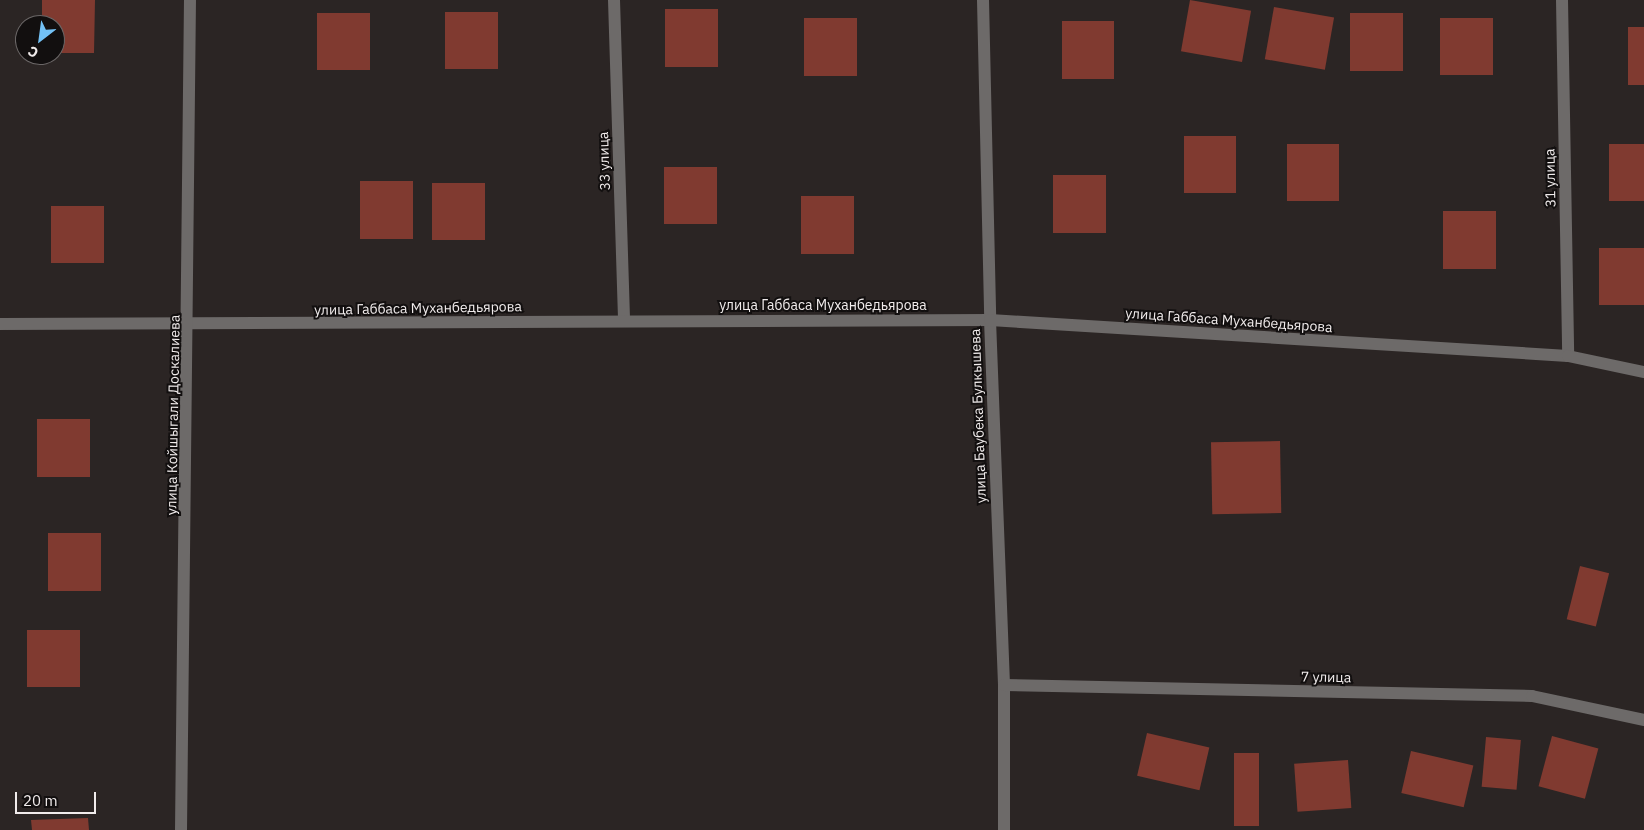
<!DOCTYPE html>
<meta charset="utf-8">
<style>
body{margin:0}
#map{position:relative;width:1644px;height:830px;overflow:hidden;background:#2b2524;font-family:"IBM Plex Sans",sans-serif}
div>[style]{position:absolute}
[style*='--x']{left:calc(var(--x)*1px);top:calc(var(--y)*1px);width:calc(var(--w)*1px);rotate:calc(var(--a)*1deg)}
.building>*{inset:0;background:#803a30;transform-origin:0 0}
.minor>*{height:12px;margin:-6px;padding:0 6px;transform-origin:6px;border-radius:6px;background:#6d6a69}
span{translate:-50% -50%;white-space:nowrap;text-align:center;line-height:1.15;-webkit-text-stroke:4px #120f0f;paint-order:stroke}
.street-label{font-size:14px;color:#f1ecec}
.north{position:absolute;left:15px;top:15px;width:50px;height:50px;box-sizing:border-box;background:#120f0f;border:1px solid #6b6767;border-radius:50%;rotate:210deg;font-size:14px;font-weight:700;line-height:20px;text-align:center;color:#f1ecec}
.north::after{content:'';display:block;margin:auto;width:18px;height:22px;background:#73c1f5;clip-path:polygon(50% 0,100% 100%,50% 72%,0 100%)}
.scale{position:absolute;left:15px;top:792px;width:81px;height:22px;box-sizing:border-box;border:2px solid #f1ecec;border-top:0;padding-left:6px;font-size:15px;line-height:18px;white-space:nowrap;color:#f1ecec;-webkit-text-stroke:4px #120f0f;paint-order:stroke}
</style>
<div id="map">
<div class="building">
<div style="clip-path:polygon(42px 0,95px 0,94px 53px,55px 53px,55px 25px,42px 25px)"></div>
<div style="left:1190px;top:0;width:62px;height:52px;rotate:10deg"></div>
<div style="left:1274px;top:7px;width:61px;height:53px;rotate:10deg"></div>
<div style="left:665px;top:9px;width:53px;height:58px"></div>
<div style="left:445px;top:12px;width:53px;height:57px"></div>
<div style="left:317px;top:13px;width:53px;height:57px"></div>
<div style="left:1350px;top:13px;width:53px;height:58px"></div>
<div style="left:804px;top:18px;width:53px;height:58px"></div>
<div style="left:1440px;top:18px;width:53px;height:57px"></div>
<div style="left:1062px;top:21px;width:52px;height:58px"></div>
<div style="left:1628px;top:27px;width:16px;height:58px"></div>
<div style="left:1184px;top:136px;width:52px;height:57px"></div>
<div style="left:1287px;top:144px;width:52px;height:57px"></div>
<div style="left:1609px;top:144px;width:35px;height:57px"></div>
<div style="left:664px;top:167px;width:53px;height:57px"></div>
<div style="left:1053px;top:175px;width:53px;height:58px"></div>
<div style="left:360px;top:181px;width:53px;height:58px"></div>
<div style="left:432px;top:183px;width:53px;height:57px"></div>
<div style="left:801px;top:196px;width:53px;height:58px"></div>
<div style="left:51px;top:206px;width:53px;height:57px"></div>
<div style="left:1443px;top:211px;width:53px;height:58px"></div>
<div style="left:1599px;top:248px;width:45px;height:57px"></div>
<div style="left:37px;top:419px;width:53px;height:58px"></div>
<div style="left:1280px;top:441px;width:72px;height:69px;rotate:89deg"></div>
<div style="left:48px;top:533px;width:53px;height:58px"></div>
<div style="left:1580px;top:566px;width:30px;height:55px;rotate:14deg"></div>
<div style="left:27px;top:630px;width:53px;height:57px"></div>
<div style="left:1147px;top:733px;width:64px;height:44px;rotate:13deg"></div>
<div style="left:1552px;top:736px;width:48px;height:52px;rotate:15deg"></div>
<div style="left:1486px;top:737px;width:35px;height:50px;rotate:5deg"></div>
<div style="left:1411px;top:751px;width:64px;height:43px;rotate:13deg"></div>
<div style="left:1234px;top:753px;width:25px;height:73px"></div>
<div style="left:1348px;top:760px;width:48px;height:54px;rotate:86deg"></div>
<div style="clip-path:polygon(88px 818px,89px 830px,32px 830px,31px 820px)"></div>
</div>
<div class="minor">
<div style="--x:614;--y:0;--w:321;--a:88.2"></div>
<div style="--x:983;--y:0;--w:320;--a:88.7"></div>
<div style="--x:990;--y:320;--w:365;--a:87.8"></div>
<div style="--x:1004;--y:685;--w:145;--a:90"></div>
<div style="--x:1562;--y:0;--w:356;--a:89"></div>
<div style="--x:0;--y:324;--w:990;--a:-0.23"></div>
<div style="--x:990;--y:320;--w:579;--a:3.56"></div>
<div style="--x:1568;--y:356;--w:78;--a:11.9"></div>
<div style="--x:1004;--y:685;--w:528;--a:1.19"></div>
<div style="--x:1532;--y:696;--w:115;--a:12.1"></div>
<div style="--x:181;--y:830;--w:830;--a:-89.38"></div>
</div>
<div class="street-label">
<span style="left:604px;top:161px;rotate:-92deg">33 улица</span>
<span style="left:1550px;top:178px;rotate:-91deg">31 улица</span>
<span style="left:823px;top:305px">улица Габбаса Муханбедьярова</span>
<span style="left:418px;top:308px;rotate:-1deg">улица Габбаса Муханбедьярова</span>
<span style="left:1229px;top:320px;rotate:4deg">улица Габбаса Муханбедьярова</span>
<span style="left:173px;top:415px;rotate:-89deg">улица Койшыгали Доскалиева</span>
<span style="left:978px;top:416px;rotate:-92deg">улица Баубека Булкышева</span>
<span style="left:1326px;top:677px;rotate:1deg">7 улица</span>
</div>
<div class="north">С</div>
<div class="scale">20 m</div>
</div>
